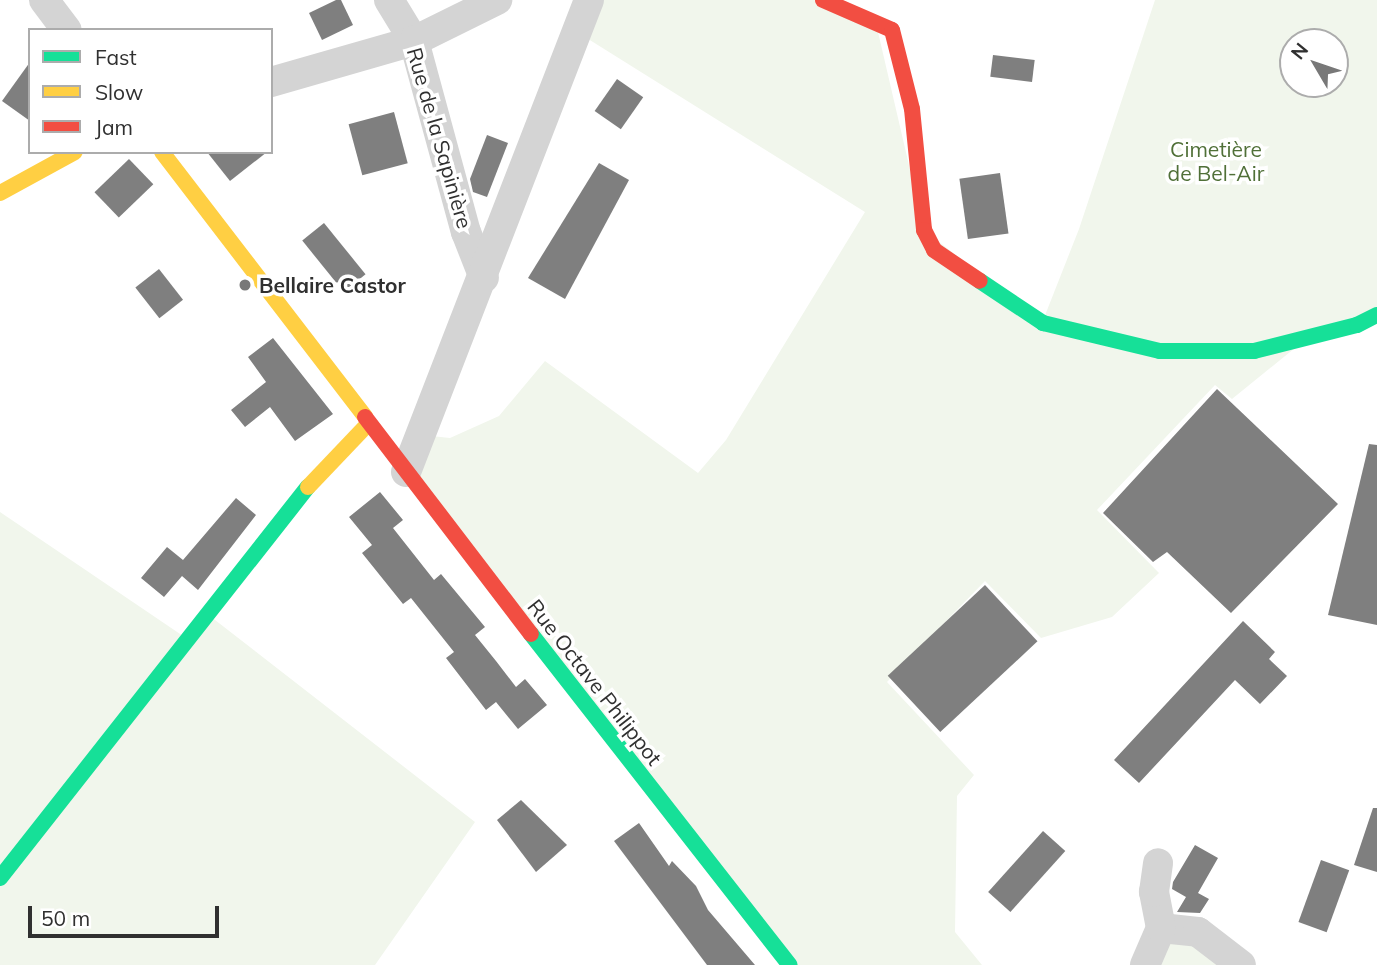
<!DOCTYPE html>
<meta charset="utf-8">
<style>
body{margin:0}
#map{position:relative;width:1377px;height:965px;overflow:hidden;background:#fff;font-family:Mulish,sans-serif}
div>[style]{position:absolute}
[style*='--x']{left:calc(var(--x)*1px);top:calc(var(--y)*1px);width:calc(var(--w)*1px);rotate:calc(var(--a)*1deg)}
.green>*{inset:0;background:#f1f6ec}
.building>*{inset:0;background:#7f7f7f;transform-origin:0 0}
.street>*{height:30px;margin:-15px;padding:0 15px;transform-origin:15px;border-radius:15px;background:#d4d4d4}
.fast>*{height:16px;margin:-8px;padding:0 8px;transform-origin:8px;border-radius:8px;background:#16e098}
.slow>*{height:16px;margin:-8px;padding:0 8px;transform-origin:8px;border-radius:8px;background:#ffcf43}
.jam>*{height:16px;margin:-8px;padding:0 8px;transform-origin:8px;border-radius:8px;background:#f24e42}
.dots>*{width:19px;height:19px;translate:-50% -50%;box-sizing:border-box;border:4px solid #fff;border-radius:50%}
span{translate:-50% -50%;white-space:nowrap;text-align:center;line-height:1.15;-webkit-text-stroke:7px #fff;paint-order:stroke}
.street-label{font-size:21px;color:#303030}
.park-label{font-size:21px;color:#507038}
.poi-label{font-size:21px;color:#303030;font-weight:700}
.left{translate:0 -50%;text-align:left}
.legend{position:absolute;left:28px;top:28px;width:245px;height:126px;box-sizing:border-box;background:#fff;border:2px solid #acacac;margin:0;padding:9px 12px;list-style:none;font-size:21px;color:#303030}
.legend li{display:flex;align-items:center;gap:14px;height:35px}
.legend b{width:35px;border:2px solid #acacac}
.north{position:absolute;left:1279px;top:28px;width:70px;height:70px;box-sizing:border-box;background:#fff;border:2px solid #acacac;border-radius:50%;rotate:309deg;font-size:19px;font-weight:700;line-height:28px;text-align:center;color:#303030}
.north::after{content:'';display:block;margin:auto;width:24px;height:32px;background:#787878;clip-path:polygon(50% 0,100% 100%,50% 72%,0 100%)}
.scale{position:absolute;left:28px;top:906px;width:191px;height:32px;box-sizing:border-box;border:4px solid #303030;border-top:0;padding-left:9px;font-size:21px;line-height:24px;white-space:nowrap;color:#303030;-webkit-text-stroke:5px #fff;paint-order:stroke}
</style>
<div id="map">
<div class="green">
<div style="clip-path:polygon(evenodd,589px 0,823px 0,875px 19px,924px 230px,1042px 323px,1079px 229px,1155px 0,1377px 0,1377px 315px,1311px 335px,1232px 399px,1215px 385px,1097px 510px,1159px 573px,1112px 617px,1041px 638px,985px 581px,887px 682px,974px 775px,957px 796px,955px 932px,982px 965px,790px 965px,406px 472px,422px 435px,450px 438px,499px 416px,545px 361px,698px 473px,726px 440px,865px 212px,577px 32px,589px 0,1293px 42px,1335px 42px,1335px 84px,1293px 84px,1293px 42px)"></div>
<div style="clip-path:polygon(0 512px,186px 638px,206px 613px,475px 822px,375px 965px,0 965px)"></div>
<div style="clip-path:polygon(1176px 941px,1192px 941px,1229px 965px,1152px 965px,1162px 948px)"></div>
</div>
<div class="building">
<div style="clip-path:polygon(336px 0,341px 0,353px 25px,322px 40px,309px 13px)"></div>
<div style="left:993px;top:55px;width:42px;height:22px;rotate:7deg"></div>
<div style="clip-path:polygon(30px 62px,30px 121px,2px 101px)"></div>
<div style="left:617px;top:79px;width:32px;height:39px;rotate:35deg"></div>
<div style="left:394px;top:112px;width:53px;height:47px;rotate:75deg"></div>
<div style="clip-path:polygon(487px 135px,508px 143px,487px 197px,473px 192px,470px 179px)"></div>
<div style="clip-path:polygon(207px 152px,267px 152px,230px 181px)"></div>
<div style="left:129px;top:159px;width:35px;height:48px;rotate:46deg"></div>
<div style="clip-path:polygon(599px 163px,629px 180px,565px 299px,528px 278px)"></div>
<div style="left:1000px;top:173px;width:61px;height:41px;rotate:82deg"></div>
<div style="left:324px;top:223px;width:66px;height:28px;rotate:51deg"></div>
<div style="left:159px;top:269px;width:39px;height:30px;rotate:52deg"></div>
<div style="clip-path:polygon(273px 338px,333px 414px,295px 441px,270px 407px,245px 427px,231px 410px,266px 382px,248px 357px)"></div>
<div style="clip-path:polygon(1217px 389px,1338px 504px,1231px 613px,1167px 552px,1153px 562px,1103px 513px)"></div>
<div style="clip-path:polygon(1369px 444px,1377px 445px,1377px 625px,1328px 615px)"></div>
<div style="clip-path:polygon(380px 492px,403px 520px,393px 528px,434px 580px,441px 574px,485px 627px,475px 635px,496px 661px,516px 687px,525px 679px,547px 705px,518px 729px,496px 702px,486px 710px,446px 658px,454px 652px,411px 598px,403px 604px,362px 553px,372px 545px,349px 517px)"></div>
<div style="clip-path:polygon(236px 498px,256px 515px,198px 590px,182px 576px,164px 597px,141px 578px,167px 547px,183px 560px)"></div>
<div style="left:985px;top:585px;width:77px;height:133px;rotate:47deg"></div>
<div style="clip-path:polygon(1243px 621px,1275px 652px,1269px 659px,1287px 676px,1260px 704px,1235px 680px,1139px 783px,1114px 760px)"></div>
<div style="clip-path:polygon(521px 800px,567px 845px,536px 872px,497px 820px)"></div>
<div style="clip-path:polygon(1373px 808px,1377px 808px,1377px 872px,1354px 865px)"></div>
<div style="clip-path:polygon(639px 823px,669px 866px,672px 861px,696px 886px,708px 910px,755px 965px,707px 965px,614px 841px)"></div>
<div style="left:1043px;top:831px;width:30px;height:82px;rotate:42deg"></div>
<div style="clip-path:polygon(1195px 845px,1218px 858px,1198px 893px,1209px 899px,1200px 913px,1177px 912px,1186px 897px,1172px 889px,1173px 882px)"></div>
<div style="left:1321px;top:860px;width:30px;height:66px;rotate:20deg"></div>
</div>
<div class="street">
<div style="--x:44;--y:0;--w:38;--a:53"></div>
<div style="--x:389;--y:0;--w:48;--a:58.6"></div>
<div style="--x:414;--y:41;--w:198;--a:74.8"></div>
<div style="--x:466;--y:232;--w:49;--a:68.6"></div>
<div style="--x:271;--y:82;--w:149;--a:-16"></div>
<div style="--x:414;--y:41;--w:93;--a:-26.3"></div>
<div style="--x:406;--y:472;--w:506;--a:-68.81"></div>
<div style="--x:1161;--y:928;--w:37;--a:6"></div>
<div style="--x:1198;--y:932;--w:54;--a:37.5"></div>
<div style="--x:1145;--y:965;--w:40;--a:-66.6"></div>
<div style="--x:1161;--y:928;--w:37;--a:-101"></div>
<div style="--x:1154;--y:892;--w:29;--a:-82"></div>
</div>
<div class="fast">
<div style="--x:980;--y:281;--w:76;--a:33.7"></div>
<div style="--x:1043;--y:323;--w:120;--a:13.5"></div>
<div style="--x:1160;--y:351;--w:94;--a:0"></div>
<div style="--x:1254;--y:351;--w:106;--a:-14.2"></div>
<div style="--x:1357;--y:325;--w:22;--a:-27"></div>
<div style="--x:531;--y:634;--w:420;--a:52"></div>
<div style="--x:0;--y:878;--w:498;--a:-51.8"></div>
</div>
<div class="slow">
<div style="--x:162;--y:152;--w:334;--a:52.5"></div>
<div style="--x:0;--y:193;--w:85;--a:-28.7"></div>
<div style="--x:308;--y:487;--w:88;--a:-46.4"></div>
</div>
<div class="jam">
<div style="--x:823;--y:0;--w:75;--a:23.5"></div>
<div style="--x:892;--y:30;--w:81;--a:75.8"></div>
<div style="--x:912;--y:109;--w:122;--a:84.3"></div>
<div style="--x:924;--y:230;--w:22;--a:63"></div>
<div style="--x:934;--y:250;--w:55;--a:34"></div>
<div style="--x:365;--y:417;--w:273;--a:52.6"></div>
</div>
<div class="dots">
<div style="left:245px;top:285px;background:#787878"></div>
</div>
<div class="street-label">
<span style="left:440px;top:138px;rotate:74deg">Rue de la Sapinière</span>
<span style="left:595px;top:682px;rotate:52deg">Rue Octave Philippot</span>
</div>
<div class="park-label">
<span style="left:1216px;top:161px">Cimetière<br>de Bel-Air</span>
</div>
<div class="poi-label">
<span class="left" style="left:259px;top:285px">Bellaire Castor</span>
</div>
<ul class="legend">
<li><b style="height:9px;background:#16e098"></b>Fast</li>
<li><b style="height:9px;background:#ffcf43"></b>Slow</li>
<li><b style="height:9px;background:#f24e42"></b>Jam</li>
</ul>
<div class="north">N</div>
<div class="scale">50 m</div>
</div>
